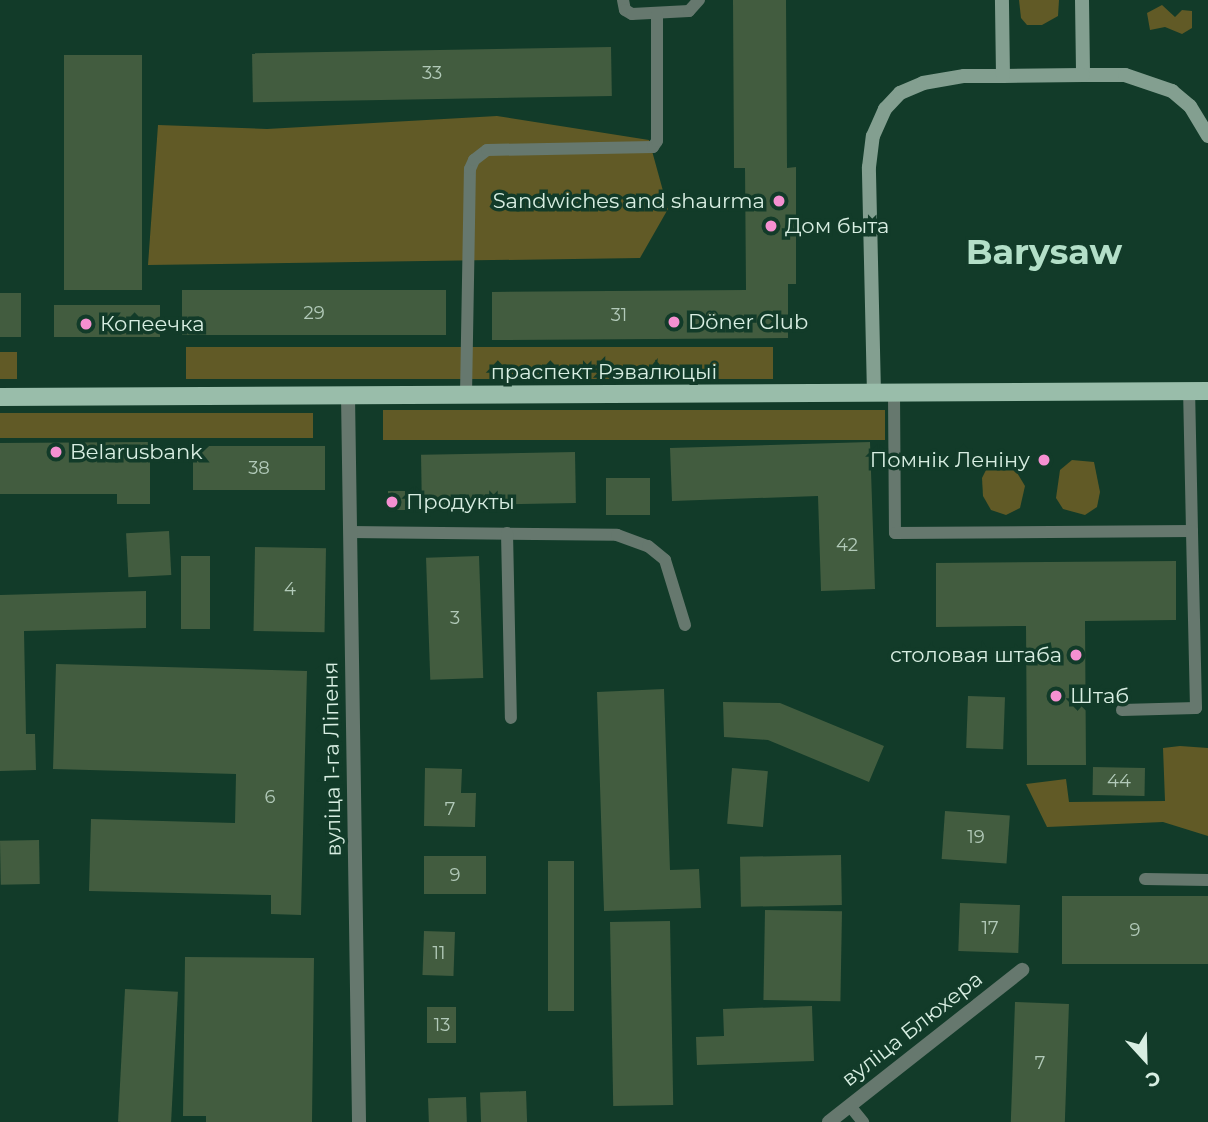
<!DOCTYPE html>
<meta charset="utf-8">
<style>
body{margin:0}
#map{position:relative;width:1208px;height:1122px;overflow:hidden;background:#123b29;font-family:Montserrat,sans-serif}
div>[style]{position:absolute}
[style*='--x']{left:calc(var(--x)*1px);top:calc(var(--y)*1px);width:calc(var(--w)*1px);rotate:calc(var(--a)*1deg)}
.green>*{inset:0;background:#615a26;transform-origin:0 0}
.building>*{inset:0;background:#425c3f;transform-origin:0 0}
.lane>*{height:12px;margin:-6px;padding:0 6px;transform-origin:6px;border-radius:6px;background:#66786e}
.street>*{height:14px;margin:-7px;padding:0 7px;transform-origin:7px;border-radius:7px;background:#66786e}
.secondary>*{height:14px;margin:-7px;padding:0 7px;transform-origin:7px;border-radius:7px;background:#839f90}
.primary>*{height:18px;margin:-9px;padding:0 9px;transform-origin:9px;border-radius:9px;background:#99bdaa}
.dots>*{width:19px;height:19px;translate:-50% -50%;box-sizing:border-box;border:4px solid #123b29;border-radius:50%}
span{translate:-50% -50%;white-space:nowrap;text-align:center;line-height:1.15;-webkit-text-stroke:7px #123b29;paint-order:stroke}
.number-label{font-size:18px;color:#b2cab9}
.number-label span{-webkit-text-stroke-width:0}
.poi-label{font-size:21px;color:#d8eee2}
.right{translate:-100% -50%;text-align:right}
.left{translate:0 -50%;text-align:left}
.street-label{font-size:21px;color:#d8eee2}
.town-label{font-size:35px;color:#b3dfc8;font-weight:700}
.north{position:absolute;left:1110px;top:1024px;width:70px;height:70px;-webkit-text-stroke:5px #123b29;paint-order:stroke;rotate:158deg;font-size:19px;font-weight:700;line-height:28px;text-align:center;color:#d8eee2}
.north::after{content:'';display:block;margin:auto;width:24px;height:32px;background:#d8eee2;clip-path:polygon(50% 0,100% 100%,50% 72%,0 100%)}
</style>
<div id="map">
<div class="green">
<div style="clip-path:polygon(1019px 0,1059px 0,1058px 16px,1042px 25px,1027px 25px,1021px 18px)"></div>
<div style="clip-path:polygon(1162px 5px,1175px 17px,1182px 10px,1192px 11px,1192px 28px,1182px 34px,1165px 27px,1150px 30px,1147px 13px)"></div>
<div style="clip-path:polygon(497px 116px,649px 140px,668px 209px,640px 258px,148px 265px,158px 125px,267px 129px)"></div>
<div style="left:186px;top:347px;width:587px;height:32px"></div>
<div style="left:0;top:352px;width:17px;height:27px"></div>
<div style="left:885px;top:410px;width:30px;height:502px;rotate:90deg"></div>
<div style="left:0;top:413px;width:313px;height:25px"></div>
<div style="clip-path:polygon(1072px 460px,1094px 462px,1100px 492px,1097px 507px,1085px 515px,1063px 509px,1056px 498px,1060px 470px)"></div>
<div style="clip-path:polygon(1000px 464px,1013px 466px,1025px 486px,1020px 508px,1006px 515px,991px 510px,983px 496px,982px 478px,987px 468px)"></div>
<div style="clip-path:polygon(1180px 746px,1208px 748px,1208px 836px,1163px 822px,1047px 827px,1026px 784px,1066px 779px,1069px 802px,1165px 801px,1163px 748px)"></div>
</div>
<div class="building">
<div style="clip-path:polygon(733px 0,786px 0,787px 168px,796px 167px,796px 284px,788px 284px,788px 338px,492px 340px,492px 292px,746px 290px,745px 168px,734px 168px)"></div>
<div style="left:611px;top:47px;width:49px;height:359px;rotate:89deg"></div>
<div style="left:64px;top:55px;width:78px;height:235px"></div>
<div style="left:446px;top:290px;width:45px;height:264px;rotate:90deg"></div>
<div style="left:0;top:293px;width:21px;height:44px"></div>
<div style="left:54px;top:305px;width:106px;height:32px"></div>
<div style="clip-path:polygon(150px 442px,150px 504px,117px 504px,117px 494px,0 494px,0 443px)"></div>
<div style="clip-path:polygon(870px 442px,875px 589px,821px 591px,818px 496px,672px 501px,670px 448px)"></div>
<div style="left:193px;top:446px;width:132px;height:44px"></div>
<div style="left:575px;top:452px;width:51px;height:154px;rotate:89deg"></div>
<div style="left:650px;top:478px;width:37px;height:44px;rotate:90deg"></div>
<div style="left:388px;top:491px;width:21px;height:19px"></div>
<div style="left:169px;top:531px;width:44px;height:43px;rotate:87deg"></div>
<div style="left:255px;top:547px;width:71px;height:84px;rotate:1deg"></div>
<div style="left:181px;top:556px;width:29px;height:73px"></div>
<div style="left:479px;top:556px;width:122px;height:53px;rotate:88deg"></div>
<div style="clip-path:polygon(1176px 561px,1176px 620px,1085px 621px,1086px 765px,1027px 765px,1026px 626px,936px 627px,936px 563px)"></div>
<div style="clip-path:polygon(146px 591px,146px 628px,24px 631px,26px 734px,35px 734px,36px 770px,0 771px,0 595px)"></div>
<div style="clip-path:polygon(56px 664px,307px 671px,301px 915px,271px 914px,271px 895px,89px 891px,91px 819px,235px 823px,236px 774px,53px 769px)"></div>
<div style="clip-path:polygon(664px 689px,670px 870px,699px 869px,701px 908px,604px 911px,597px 692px)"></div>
<div style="left:968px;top:696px;width:37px;height:52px;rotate:2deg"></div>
<div style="clip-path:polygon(723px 702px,780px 703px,884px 746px,869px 782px,768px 740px,724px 737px)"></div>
<div style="left:1093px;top:767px;width:52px;height:28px;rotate:1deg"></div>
<div style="clip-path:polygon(425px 768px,462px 769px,461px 793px,476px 793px,475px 827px,424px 826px)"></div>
<div style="left:732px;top:768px;width:36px;height:56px;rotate:5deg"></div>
<div style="left:945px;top:811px;width:65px;height:48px;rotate:4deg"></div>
<div style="left:39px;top:840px;width:44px;height:39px;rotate:89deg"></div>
<div style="left:841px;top:855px;width:50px;height:101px;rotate:89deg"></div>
<div style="left:424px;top:856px;width:62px;height:38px"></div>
<div style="left:548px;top:861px;width:26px;height:150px"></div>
<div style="left:1208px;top:896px;width:68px;height:146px;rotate:90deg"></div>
<div style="left:960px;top:903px;width:60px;height:48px;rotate:2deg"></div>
<div style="left:765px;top:910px;width:77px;height:90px;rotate:1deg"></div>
<div style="left:670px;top:921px;width:184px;height:60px;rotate:89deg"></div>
<div style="left:424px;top:931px;width:31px;height:44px;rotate:2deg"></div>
<div style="clip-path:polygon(185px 957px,314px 958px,312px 1122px,206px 1122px,206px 1116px,183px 1116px)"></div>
<div style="left:125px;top:989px;width:53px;height:133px;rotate:3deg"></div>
<div style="left:1015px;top:1002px;width:54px;height:120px;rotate:2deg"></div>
<div style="clip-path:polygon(812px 1006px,814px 1061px,697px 1065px,696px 1037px,724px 1036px,723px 1009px)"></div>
<div style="left:427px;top:1007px;width:29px;height:36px"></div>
<div style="left:526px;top:1091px;width:31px;height:46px;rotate:88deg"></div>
<div style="left:466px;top:1097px;width:25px;height:38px;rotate:88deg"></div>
</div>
<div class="lane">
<div style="--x:623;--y:0;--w:10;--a:79"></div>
<div style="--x:625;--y:10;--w:8;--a:30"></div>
<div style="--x:632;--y:14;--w:57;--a:-3"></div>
<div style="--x:689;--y:11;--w:15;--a:-48"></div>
<div style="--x:894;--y:394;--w:139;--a:89.6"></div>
<div style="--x:895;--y:533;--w:297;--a:-0.4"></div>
<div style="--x:1192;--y:531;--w:140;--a:-91.2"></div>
<div style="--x:466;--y:395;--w:226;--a:-89"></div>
<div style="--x:470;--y:169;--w:10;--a:-66"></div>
<div style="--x:474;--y:160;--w:16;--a:-38"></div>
<div style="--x:487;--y:150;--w:166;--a:-1"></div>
<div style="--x:653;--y:147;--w:7;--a:-56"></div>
<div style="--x:657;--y:141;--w:127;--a:-90"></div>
<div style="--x:350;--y:532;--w:267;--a:0.6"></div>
<div style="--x:617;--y:535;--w:33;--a:20"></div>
<div style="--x:648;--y:546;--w:22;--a:39"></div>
<div style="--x:665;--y:560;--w:68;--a:72.9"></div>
<div style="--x:507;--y:533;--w:185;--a:88.8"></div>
<div style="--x:1122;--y:710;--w:74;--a:-1.5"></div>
<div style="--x:1196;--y:708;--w:177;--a:-91.3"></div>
<div style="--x:1145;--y:879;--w:63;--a:0.9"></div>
<div style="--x:850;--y:1106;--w:21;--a:51"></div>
</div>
<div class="street">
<div style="--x:348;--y:396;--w:726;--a:89.13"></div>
<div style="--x:829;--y:1122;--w:246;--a:-38.2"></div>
</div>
<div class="secondary">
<div style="--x:1082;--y:0;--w:75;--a:89.2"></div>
<div style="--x:1083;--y:75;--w:42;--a:0"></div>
<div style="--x:1125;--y:75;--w:50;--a:18.8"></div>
<div style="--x:1172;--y:91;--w:23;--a:40"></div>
<div style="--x:1190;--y:106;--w:35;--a:59"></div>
<div style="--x:1003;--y:76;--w:80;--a:-0.7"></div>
<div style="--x:874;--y:394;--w:227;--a:-91.3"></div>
<div style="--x:869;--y:167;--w:31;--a:-83"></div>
<div style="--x:873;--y:136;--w:30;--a:-66"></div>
<div style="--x:885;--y:109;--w:22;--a:-47"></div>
<div style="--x:900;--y:93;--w:25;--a:-23"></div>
<div style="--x:923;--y:83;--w:42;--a:-9.7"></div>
<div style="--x:964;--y:76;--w:39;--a:0"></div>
<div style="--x:1003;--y:76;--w:76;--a:-90.8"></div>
</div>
<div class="primary">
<div style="--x:0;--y:397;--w:1208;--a:-0.28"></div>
</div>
<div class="dots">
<div style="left:779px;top:201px;background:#f590d1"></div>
<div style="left:771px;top:226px;background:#f590d1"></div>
<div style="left:674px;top:322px;background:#f590d1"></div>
<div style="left:86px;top:324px;background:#f590d1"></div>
<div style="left:56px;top:452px;background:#f590d1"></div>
<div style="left:1044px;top:460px;background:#f590d1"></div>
<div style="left:392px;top:502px;background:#f590d1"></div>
<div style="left:1076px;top:655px;background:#f590d1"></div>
<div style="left:1056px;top:696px;background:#f590d1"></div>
</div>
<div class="number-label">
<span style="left:432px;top:73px">33</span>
<span style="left:314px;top:313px">29</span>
<span style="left:619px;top:315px">31</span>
<span style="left:259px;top:468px">38</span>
<span style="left:847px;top:545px">42</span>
<span style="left:290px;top:589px">4</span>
<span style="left:455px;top:618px">3</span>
<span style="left:1119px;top:781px">44</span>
<span style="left:270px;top:797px">6</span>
<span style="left:450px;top:809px">7</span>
<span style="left:976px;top:837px">19</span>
<span style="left:455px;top:875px">9</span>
<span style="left:990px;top:928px">17</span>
<span style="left:1135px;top:930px">9</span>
<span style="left:439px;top:953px">11</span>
<span style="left:442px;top:1025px">13</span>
<span style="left:1040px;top:1063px">7</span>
</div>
<div class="poi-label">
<span class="right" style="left:765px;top:201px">Sandwiches and shaurma</span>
<span class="left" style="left:785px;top:226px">Дом быта</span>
<span class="left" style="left:688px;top:322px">Döner Club</span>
<span class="left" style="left:100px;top:324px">Копеечка</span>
<span class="left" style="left:70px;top:452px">Belarusbank</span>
<span class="right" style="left:1030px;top:460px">Помнік Леніну</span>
<span class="left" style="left:406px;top:502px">Продукты</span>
<span class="right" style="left:1062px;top:655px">столовая штаба</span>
<span class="left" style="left:1070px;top:696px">Штаб</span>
</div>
<div class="street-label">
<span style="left:604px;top:372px">праспект Рэвалюцыі</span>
<span style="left:332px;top:759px;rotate:-91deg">вуліца 1-га Ліпеня</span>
<span style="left:912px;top:1029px;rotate:-38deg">вуліца Блюхера</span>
</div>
<div class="town-label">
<span style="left:1044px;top:252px">Barysaw</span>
</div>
<div class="north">С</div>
</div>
